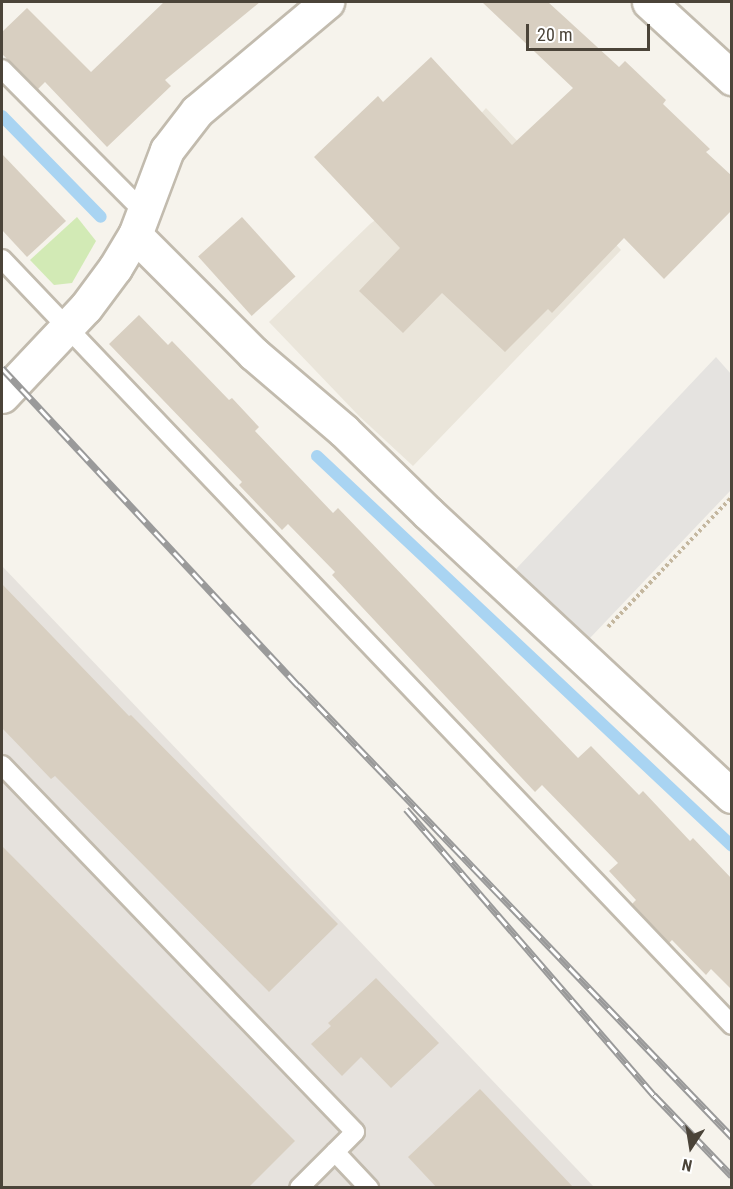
<!DOCTYPE html>
<style>
body{margin:0}
#map{position:relative;width:733px;height:1189px;overflow:hidden;background:#f6f3ec;font-family:"Roboto Condensed",sans-serif}
div>[style]{position:absolute}
[style*='--x']{left:calc(var(--x)*1px);top:calc(var(--y)*1px);width:calc(var(--w)*1px);rotate:calc(var(--a)*1deg)}
.residential>*{inset:0;background:#eae5da}
.industrial>*{inset:0;background:#e6e2dd}
.green>*{inset:0;background:#d2eab5}
.parking>*{inset:0;background:#e5e3e0}
.stream>*{height:12px;margin:-6px;padding:0 6px;transform-origin:6px;border-radius:6px;background:#a9d4f2}
.building>*{inset:0;background:#d8cfc1;transform-origin:0 0}
.path>*{height:4px;margin-top:-2px;transform-origin:0;background:repeating-linear-gradient(90deg,#c4b79f 0 3px,transparent 0 6px)}
.roads{filter:drop-shadow(2px 0 #c2bbae) drop-shadow(-2px 0 #c2bbae) drop-shadow(0 2px #c2bbae) drop-shadow(0 -2px #c2bbae)}
.service>*{height:18px;margin:-9px;padding:0 9px;transform-origin:9px;border-radius:9px;background:#fff}
.minor>*{height:33px;margin:-16.5px;padding:0 16.5px;transform-origin:16.5px;border-radius:16.5px;background:#fff}
.tertiary>*{height:33px;margin:-16.5px;padding:0 16.5px;transform-origin:16.5px;border-radius:16.5px;background:#fff}
.rail>*{height:7px;margin-top:-3.5px;transform-origin:0;background:repeating-linear-gradient(90deg,#fff 0 14px,#9a9a9a 0 28px);box-sizing:border-box;border-block:2px solid #9a9a9a}
span{translate:-50% -50%;white-space:nowrap;text-align:center;line-height:1.15;-webkit-text-stroke:6px #fff;paint-order:stroke}
.frame{position:absolute;inset:0;border:3px solid #4b4439;pointer-events:none}
.north{position:absolute;left:661px;top:1117px;width:60px;height:60px;-webkit-text-stroke:4px #fff;paint-order:stroke;rotate:192deg;font-size:16px;font-weight:700;line-height:24px;text-align:center;color:#4b4439}
.north::after{content:'';display:block;margin:auto;width:21px;height:27px;background:#4b4439;clip-path:polygon(50% 0,100% 100%,50% 72%,0 100%)}
.scale{position:absolute;left:526px;top:24px;width:124px;height:27px;box-sizing:border-box;border:3px solid #4b4439;border-top:0;padding-left:8px;font-size:18px;line-height:21px;white-space:nowrap;color:#4b4439;-webkit-text-stroke:4px #fff;paint-order:stroke}
</style>
<div id="map">
<div class="residential">
<div style="clip-path:polygon(486px 108px,621px 250px,413px 466px,359px 416px,269px 322px,370px 224px,406px 197px)"></div>
</div>
<div class="industrial">
<div style="clip-path:polygon(2px 566px,594px 1187px,2px 1187px)"></div>
</div>
<div class="green">
<div style="clip-path:polygon(77px 217px,96px 241px,72px 283px,54px 285px,30px 260px)"></div>
</div>
<div class="parking">
<div style="clip-path:polygon(716px 357px,731px 374px,731px 490px,590px 638px,516px 569px)"></div>
</div>
<div class="stream">
<div style="--x:2;--y:116;--w:141;--a:45.6"></div>
<div style="--x:317;--y:456;--w:569;--a:43.22"></div>
</div>
<div class="building">
<div style="clip-path:polygon(164px 2px,260px 2px,165px 80px,171px 86px,107px 147px,45px 82px,38px 89px,2px 54px,2px 32px,27px 8px,91px 72px)"></div>
<div style="clip-path:polygon(482px 2px,548px 2px,619px 67px,625px 61px,666px 100px,663px 104px,710px 149px,706px 152px,732px 176px,732px 210px,664px 279px,624px 238px,552px 313px,548px 309px,505px 352px,442px 293px,403px 333px,359px 291px,400px 248px,314px 157px,378px 96px,383px 102px,431px 57px,512px 145px,573px 88px)"></div>
<div style="clip-path:polygon(2px 154px,66px 221px,27px 257px,2px 230px)"></div>
<div style="left:242px;top:217px;width:80px;height:59px;rotate:48deg"></div>
<div style="clip-path:polygon(139px 315px,168px 345px,172px 341px,229px 400px,232px 398px,259px 427px,255px 431px,333px 513px,338px 508px,578px 758px,591px 746px,639px 795px,643px 791px,690px 841px,693px 838px,732px 879px,732px 990px,711px 969px,706px 975px,672px 940px,669px 943px,632px 904px,636px 900px,609px 871px,618px 863px,542px 785px,535px 792px,332px 575px,335px 572px,288px 524px,282px 530px,239px 485px,242px 482px,109px 344px)"></div>
<div style="clip-path:polygon(2px 584px,129px 716px,131px 715px,338px 924px,269px 992px,55px 776px,51px 779px,2px 728px)"></div>
<div style="clip-path:polygon(2px 846px,295px 1141px,248px 1188px,2px 1188px)"></div>
<div style="clip-path:polygon(376px 978px,439px 1043px,391px 1088px,361px 1057px,342px 1076px,311px 1044px,331px 1026px,328px 1023px)"></div>
<div style="clip-path:polygon(480px 1089px,574px 1188px,437px 1188px,408px 1157px)"></div>
</div>
<div class="path">
<div style="--x:608;--y:627;--w:180;--a:-46.4"></div>
</div>
<div class="roads">
<div class="service">
<div style="--x:2;--y:69;--w:200;--a:45.2"></div>
<div style="--x:2;--y:259;--w:1058;--a:46.38"></div>
<div style="--x:2;--y:765;--w:509;--a:46.11"></div>
<div style="--x:355;--y:1132;--w:79;--a:135"></div>
<div style="--x:335;--y:1152;--w:50;--a:46.6"></div>
</div>
<div class="minor">
<div style="--x:649;--y:2;--w:113;--a:42.5"></div>
<div style="--x:135;--y:235;--w:168;--a:45"></div>
<div style="--x:254;--y:354;--w:118;--a:40.5"></div>
<div style="--x:344;--y:431;--w:117;--a:44.3"></div>
<div style="--x:428;--y:513;--w:415;--a:43"></div>
</div>
<div class="tertiary">
<div style="--x:2;--y:396;--w:122;--a:-46.7"></div>
<div style="--x:86;--y:307;--w:49;--a:-53.4"></div>
<div style="--x:115;--y:268;--w:39;--a:-59"></div>
<div style="--x:135;--y:235;--w:91;--a:-69.4"></div>
<div style="--x:167;--y:150;--w:49;--a:-52.4"></div>
<div style="--x:197;--y:111;--w:170;--a:-40"></div>
</div>
</div>
<div class="rail">
<div style="--x:2;--y:368;--w:434;--a:47"></div>
<div style="--x:298;--y:685;--w:627;--a:46.16"></div>
<div style="--x:406;--y:809;--w:379;--a:49.1"></div>
<div style="--x:654;--y:1095;--w:112;--a:46.1"></div>
</div>
<div class="frame"></div>
<div class="north">N</div>
<div class="scale">20 m</div>
</div>
